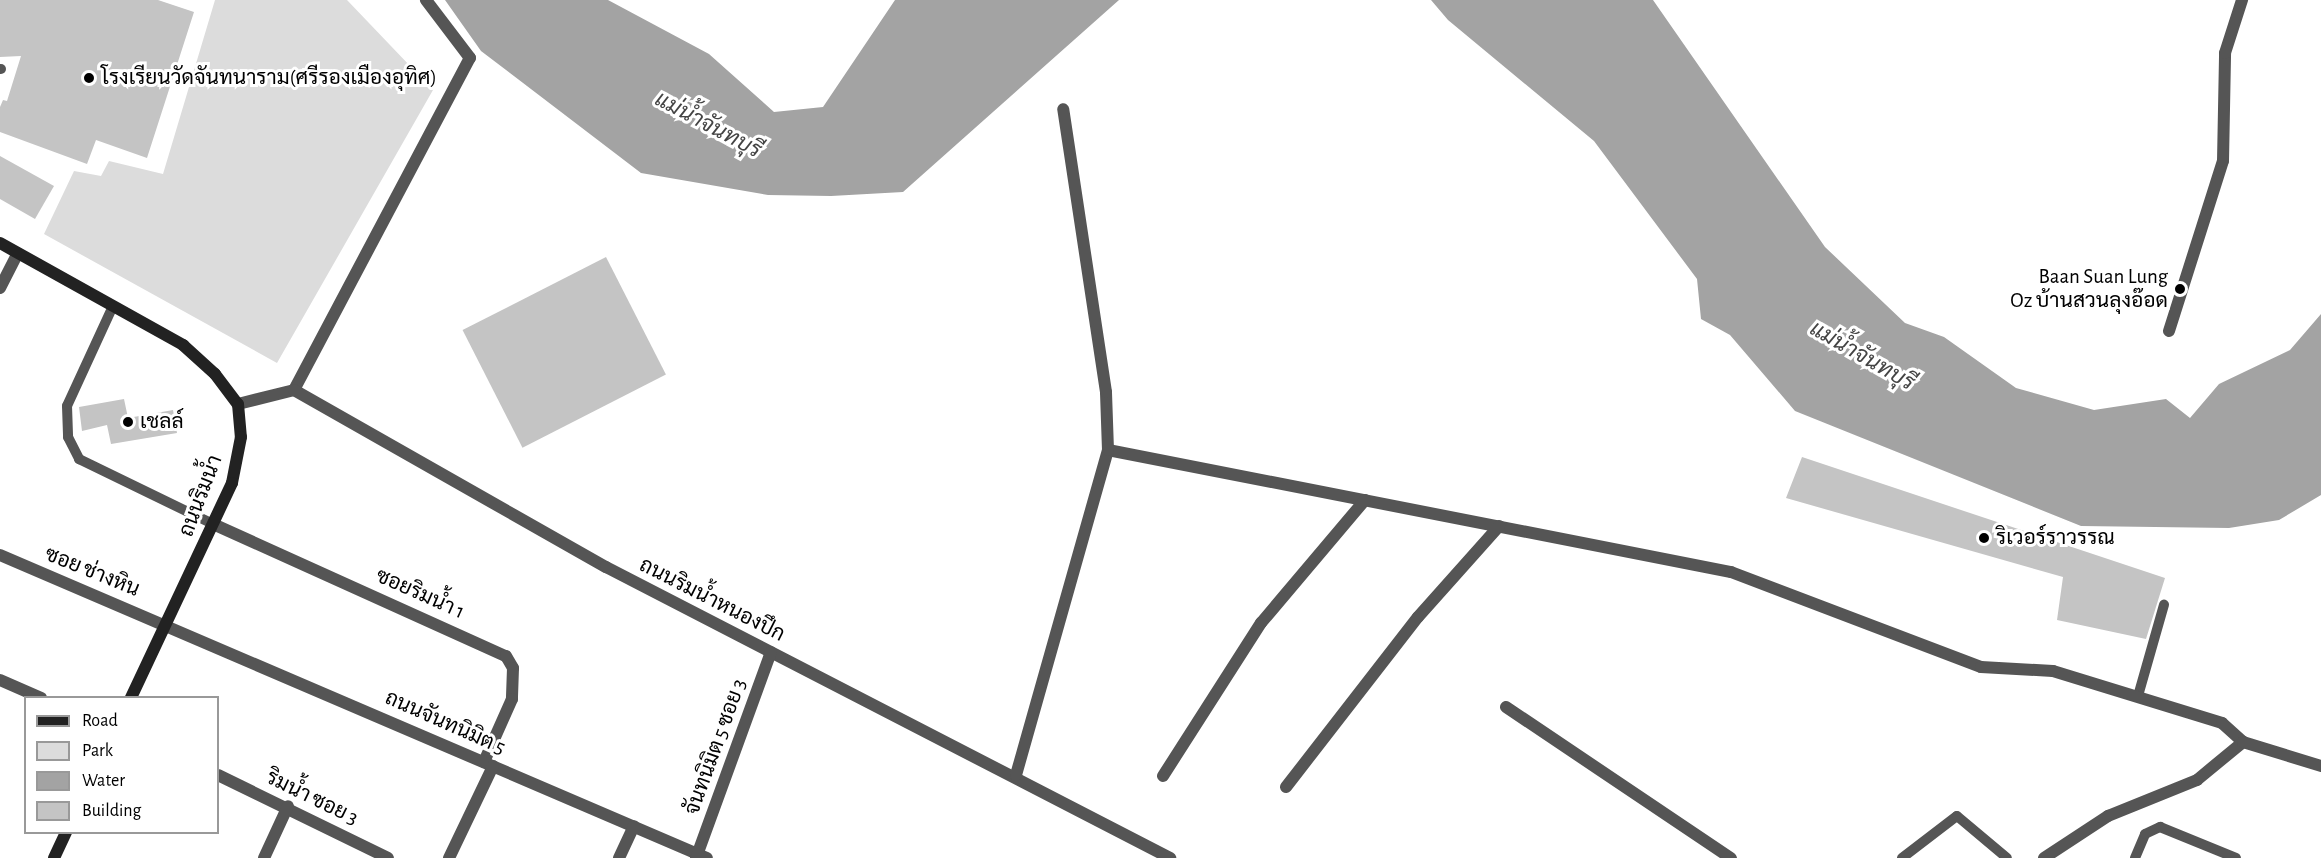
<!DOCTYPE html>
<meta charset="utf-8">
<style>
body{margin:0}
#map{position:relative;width:2321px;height:858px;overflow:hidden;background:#fff;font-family:"Alegreya Sans",Sarabun,sans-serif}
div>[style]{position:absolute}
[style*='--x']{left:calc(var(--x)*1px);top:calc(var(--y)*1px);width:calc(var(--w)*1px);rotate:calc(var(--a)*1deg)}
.green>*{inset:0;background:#dcdcdc}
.water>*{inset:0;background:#a3a3a3}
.building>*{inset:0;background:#c4c4c4;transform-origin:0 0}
.service>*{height:10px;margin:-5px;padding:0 5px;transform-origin:5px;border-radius:5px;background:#555}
.minor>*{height:12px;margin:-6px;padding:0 6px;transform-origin:6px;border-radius:6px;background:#555}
.secondary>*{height:12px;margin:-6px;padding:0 6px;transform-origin:6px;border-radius:6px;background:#222}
.dots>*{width:16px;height:16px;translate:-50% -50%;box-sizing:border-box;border:3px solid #fff;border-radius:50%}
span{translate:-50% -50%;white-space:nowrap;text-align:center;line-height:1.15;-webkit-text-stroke:6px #fff;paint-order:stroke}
.poi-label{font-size:21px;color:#000}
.left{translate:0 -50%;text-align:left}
.right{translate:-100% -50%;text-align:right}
.street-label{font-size:21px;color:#000}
.water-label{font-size:22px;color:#444;font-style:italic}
.legend{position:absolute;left:24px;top:696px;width:195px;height:138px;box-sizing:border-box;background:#fff;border:2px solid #999;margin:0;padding:8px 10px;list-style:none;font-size:18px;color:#000}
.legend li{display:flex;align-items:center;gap:12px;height:30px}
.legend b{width:30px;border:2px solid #999}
</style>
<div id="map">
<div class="green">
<div style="clip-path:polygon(215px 0,347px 0,433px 90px,277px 363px,44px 234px,74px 171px,101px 176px,109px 161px,163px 174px)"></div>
</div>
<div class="water">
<div style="clip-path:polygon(445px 0,608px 0,709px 54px,774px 112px,823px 107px,895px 0,1119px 0,903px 192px,831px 196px,768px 195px,641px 173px,481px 51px)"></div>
<div style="clip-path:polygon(1431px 0,1653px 0,1825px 247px,1905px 323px,1944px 337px,2016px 388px,2094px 410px,2166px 399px,2190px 418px,2219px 384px,2290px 350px,2321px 314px,2321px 495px,2279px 520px,2229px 528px,2081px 526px,1795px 411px,1730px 335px,1701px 319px,1697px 279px,1594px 141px,1448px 20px)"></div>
</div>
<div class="building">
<div style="clip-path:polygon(0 0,158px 0,194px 12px,147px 158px,96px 140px,87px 164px,0 132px,0 107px,3px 100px,7px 101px,21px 56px,0 57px)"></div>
<div style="clip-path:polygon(0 156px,54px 186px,35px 219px,0 199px)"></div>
<div style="left:606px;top:257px;width:132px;height:161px;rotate:63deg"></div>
<div style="clip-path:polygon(124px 399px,128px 418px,173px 410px,177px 433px,111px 444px,107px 425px,82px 431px,79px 407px)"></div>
<div style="clip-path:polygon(1802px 457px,2165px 578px,2146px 639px,2057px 620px,2063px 577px,1786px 498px)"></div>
</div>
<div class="service">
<div style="--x:0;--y:69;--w:1;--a:0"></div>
<div style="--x:113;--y:306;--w:110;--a:114.7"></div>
<div style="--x:67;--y:406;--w:31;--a:88"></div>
<div style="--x:68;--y:437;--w:25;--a:63"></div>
<div style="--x:79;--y:459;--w:149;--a:25.9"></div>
<div style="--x:2138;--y:696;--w:95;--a:-74.1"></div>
<div style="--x:1902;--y:858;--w:69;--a:-37.4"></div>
<div style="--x:1957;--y:816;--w:65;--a:40"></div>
<div style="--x:2135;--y:858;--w:26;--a:-67"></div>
<div style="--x:2145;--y:834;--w:17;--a:-25"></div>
<div style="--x:2160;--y:827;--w:82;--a:22.2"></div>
</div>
<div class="minor">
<div style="--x:0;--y:288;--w:39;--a:-63"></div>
<div style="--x:2169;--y:331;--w:178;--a:-72.4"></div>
<div style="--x:2223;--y:161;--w:108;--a:-88.9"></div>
<div style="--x:2225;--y:53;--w:56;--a:-72.2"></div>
<div style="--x:294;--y:390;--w:376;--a:-62.1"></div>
<div style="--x:470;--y:58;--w:73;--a:-127.2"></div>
<div style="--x:238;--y:404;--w:58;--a:-14"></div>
<div style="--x:294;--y:390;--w:359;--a:29.6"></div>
<div style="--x:606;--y:567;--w:635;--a:27.29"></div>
<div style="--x:1108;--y:450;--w:635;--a:11.08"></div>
<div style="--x:1731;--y:572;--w:267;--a:20.8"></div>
<div style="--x:1981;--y:667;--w:72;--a:3.2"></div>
<div style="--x:2053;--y:671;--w:177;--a:17.1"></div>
<div style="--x:2222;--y:723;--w:28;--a:42"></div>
<div style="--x:213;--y:524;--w:321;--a:24.3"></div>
<div style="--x:506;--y:656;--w:14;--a:60"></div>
<div style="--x:513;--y:668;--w:31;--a:92"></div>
<div style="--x:512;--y:699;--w:69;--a:114"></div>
<div style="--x:0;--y:555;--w:769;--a:23.2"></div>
<div style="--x:0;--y:680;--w:45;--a:23.7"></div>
<div style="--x:1506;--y:707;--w:271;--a:33.9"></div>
<div style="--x:218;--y:775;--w:189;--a:26"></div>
<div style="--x:1016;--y:775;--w:338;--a:-74.2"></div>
<div style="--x:1108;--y:450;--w:58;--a:-92"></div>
<div style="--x:1106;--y:392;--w:286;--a:-98.6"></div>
<div style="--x:1163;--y:776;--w:182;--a:-57.4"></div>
<div style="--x:1261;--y:623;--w:161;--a:-49.8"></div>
<div style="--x:1286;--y:787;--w:215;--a:-52.2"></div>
<div style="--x:1418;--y:617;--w:122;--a:-48.3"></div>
<div style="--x:264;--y:858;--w:57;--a:-65.2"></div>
<div style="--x:449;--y:858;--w:102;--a:-64.4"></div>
<div style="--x:619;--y:858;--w:35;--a:-65"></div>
<div style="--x:696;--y:858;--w:219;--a:-70"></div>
<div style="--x:2044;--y:858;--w:77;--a:-33.3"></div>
<div style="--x:2108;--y:816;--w:96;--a:-22"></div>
<div style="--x:2197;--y:780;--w:60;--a:-39.6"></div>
<div style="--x:2243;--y:742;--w:82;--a:17.1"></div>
</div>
<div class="secondary">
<div style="--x:0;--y:243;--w:210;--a:29.1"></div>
<div style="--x:183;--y:345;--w:43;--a:42.2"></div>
<div style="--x:215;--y:374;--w:38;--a:53"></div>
<div style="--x:238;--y:404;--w:33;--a:85"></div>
<div style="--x:241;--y:437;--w:47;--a:101.1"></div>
<div style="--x:232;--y:483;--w:238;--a:115.2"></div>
<div style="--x:54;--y:858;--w:29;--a:-65"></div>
</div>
<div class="dots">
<div style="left:89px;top:78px;background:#000"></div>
<div style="left:2180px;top:289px;background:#000"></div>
<div style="left:128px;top:422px;background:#000"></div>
<div style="left:1984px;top:538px;background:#000"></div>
</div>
<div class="poi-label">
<span class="left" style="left:101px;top:78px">โรงเรียนวัดจันทนาราม(ศรีรองเมืองอุทิศ)</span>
<span class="right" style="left:2168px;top:289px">Baan Suan Lung<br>Oz บ้านสวนลุงอ๊อด</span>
<span class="left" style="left:140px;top:422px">เชลล์</span>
<span class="left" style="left:1996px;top:538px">ริเวอร์ราวรรณ</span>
</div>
<div class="street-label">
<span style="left:201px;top:496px;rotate:-69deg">ถนนริมน้ำ</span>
<span style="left:92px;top:572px;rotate:22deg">ซอย ช่างหิน</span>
<span style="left:420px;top:594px;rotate:24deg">ซอยริมน้ำ 1</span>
<span style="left:712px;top:600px;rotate:27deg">ถนนริมน้ำหนองปึก</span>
<span style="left:445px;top:723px;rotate:24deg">ถนนจันทนิมิต 5</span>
<span style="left:716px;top:747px;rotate:-70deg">จันทนิมิต 5 ซอย 3</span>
<span style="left:312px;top:798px;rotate:26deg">ริมน้ำ ซอย 3</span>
</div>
<div class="water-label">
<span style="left:708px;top:125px;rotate:28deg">แม่น้ำจันทบุรี</span>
<span style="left:1862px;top:356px;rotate:30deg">แม่น้ำจันทบุรี</span>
</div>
<ul class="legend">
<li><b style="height:8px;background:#222"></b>Road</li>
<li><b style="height:16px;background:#dcdcdc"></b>Park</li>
<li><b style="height:16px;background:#a3a3a3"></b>Water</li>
<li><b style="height:16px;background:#c4c4c4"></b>Building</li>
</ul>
</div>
